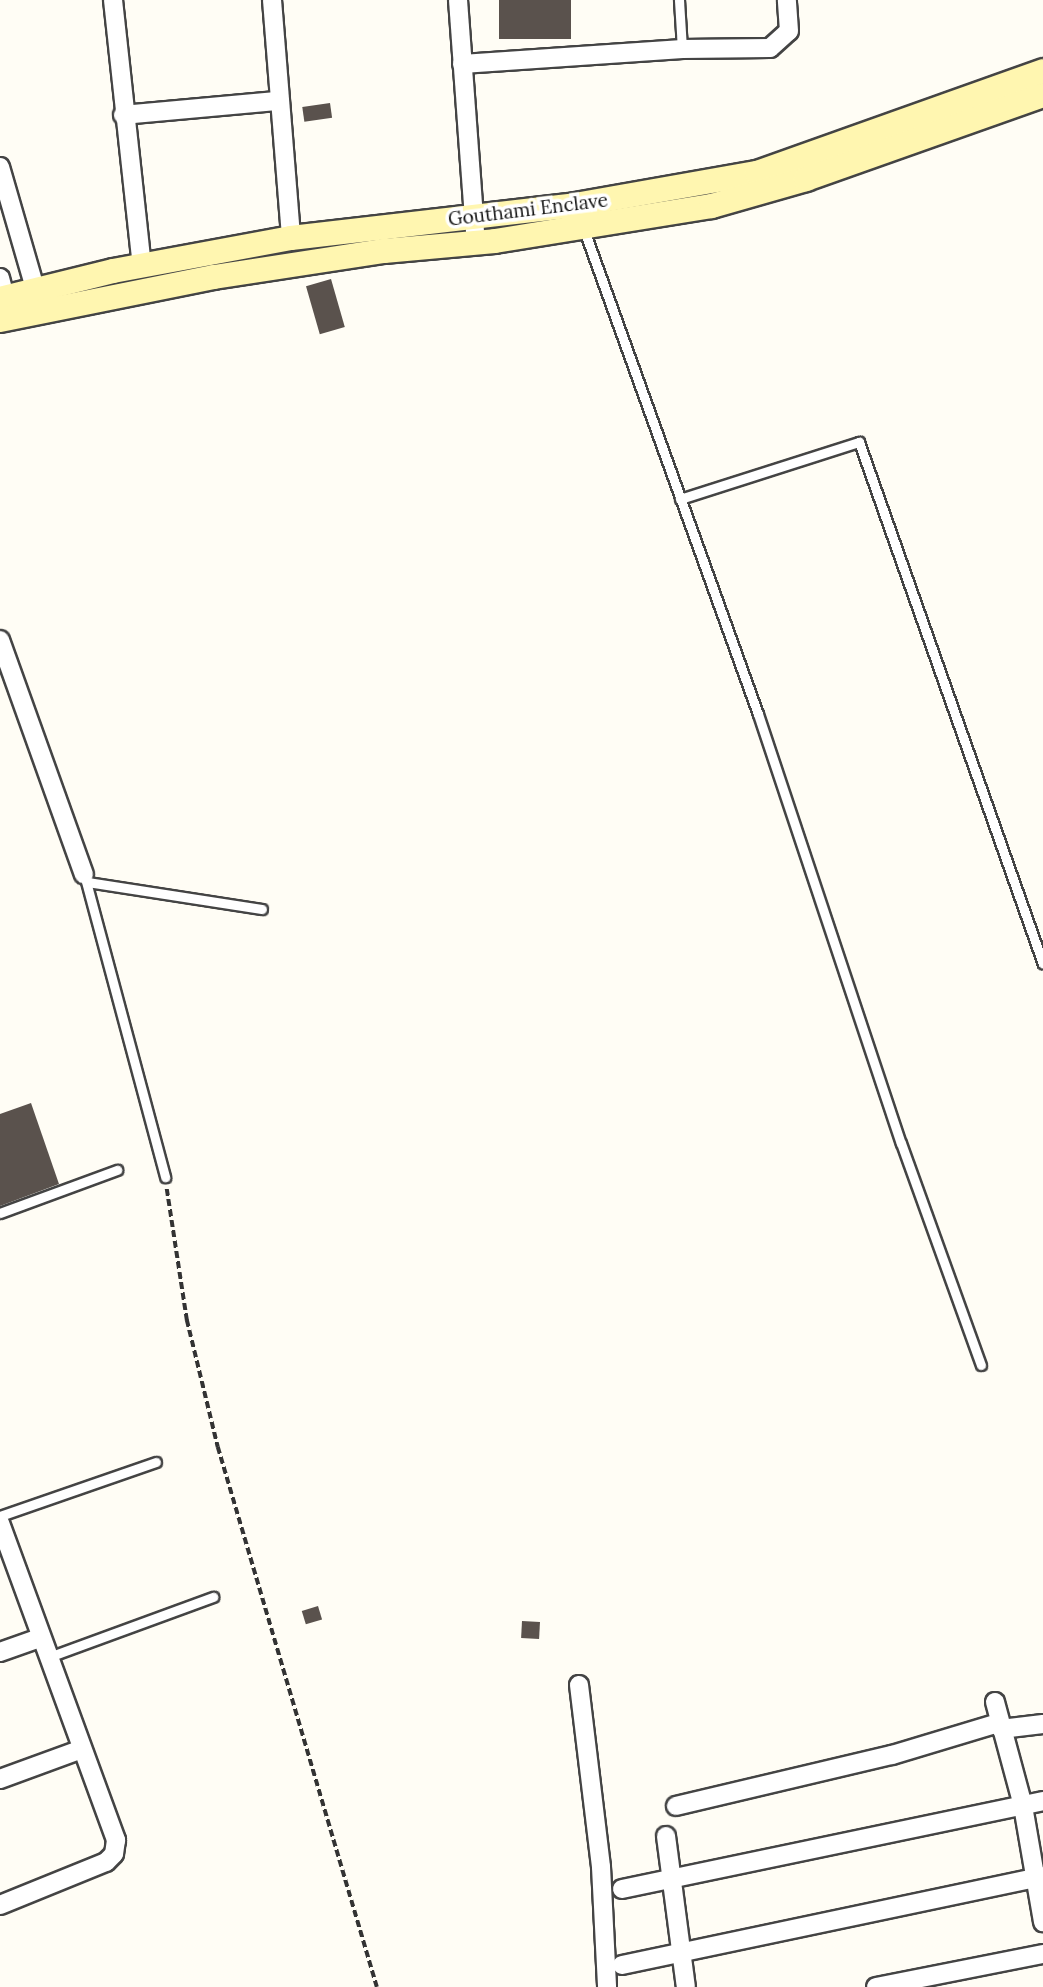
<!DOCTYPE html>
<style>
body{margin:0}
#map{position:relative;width:1043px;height:1987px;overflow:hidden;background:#fffdf5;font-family:Lora,serif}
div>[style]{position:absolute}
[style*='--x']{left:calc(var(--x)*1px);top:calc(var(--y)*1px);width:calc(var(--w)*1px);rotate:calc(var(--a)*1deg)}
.building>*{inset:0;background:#5a524d;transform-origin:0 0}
.path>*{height:3.5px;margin-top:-1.75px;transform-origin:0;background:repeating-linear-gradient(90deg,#333 0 7px,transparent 0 10.5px)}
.roads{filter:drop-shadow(2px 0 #444) drop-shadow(-2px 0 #444) drop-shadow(0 2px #444) drop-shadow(0 -2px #444)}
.lane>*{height:9px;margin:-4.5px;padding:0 4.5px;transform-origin:4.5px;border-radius:4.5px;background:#fff}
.street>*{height:18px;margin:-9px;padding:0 9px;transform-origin:9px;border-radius:9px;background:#fff}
.secondary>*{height:24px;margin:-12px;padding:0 12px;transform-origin:12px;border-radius:12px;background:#fff6b0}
span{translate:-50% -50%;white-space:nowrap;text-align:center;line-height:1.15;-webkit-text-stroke:7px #fff;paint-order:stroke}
.street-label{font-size:19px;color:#111}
</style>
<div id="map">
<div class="building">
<div style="left:499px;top:0;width:72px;height:39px"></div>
<div style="left:330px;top:103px;width:15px;height:28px;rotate:82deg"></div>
<div style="left:331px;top:279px;width:50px;height:26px;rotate:74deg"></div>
<div style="clip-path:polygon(31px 1103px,59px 1184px,0 1206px,0 1114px)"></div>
<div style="left:318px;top:1606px;width:14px;height:17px;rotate:73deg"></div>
<div style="left:522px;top:1621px;width:18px;height:17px;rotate:3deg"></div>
</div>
<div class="path">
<div style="--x:167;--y:1189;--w:133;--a:81.3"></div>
<div style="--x:187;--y:1320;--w:131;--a:76.3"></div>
<div style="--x:218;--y:1447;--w:563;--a:73.59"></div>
</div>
<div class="roads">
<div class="lane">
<div style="--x:679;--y:0;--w:49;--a:86.5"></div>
<div style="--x:584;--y:230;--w:514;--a:70.23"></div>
<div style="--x:758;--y:714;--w:452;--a:71.6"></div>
<div style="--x:901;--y:1143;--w:236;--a:70.2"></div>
<div style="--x:680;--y:499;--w:188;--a:-17.7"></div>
<div style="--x:859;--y:442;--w:553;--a:70.58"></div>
<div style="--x:84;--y:874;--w:314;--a:75"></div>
<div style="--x:87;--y:882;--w:177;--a:8.8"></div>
<div style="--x:0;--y:1213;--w:125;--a:-20.2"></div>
<div style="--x:0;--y:1516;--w:165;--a:-19.1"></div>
<div style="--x:49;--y:1657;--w:175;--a:-20.1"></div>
</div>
<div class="street">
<div style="--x:113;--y:0;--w:267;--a:83.8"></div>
<div style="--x:272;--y:0;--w:239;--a:85.4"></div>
<div style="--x:458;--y:0;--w:244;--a:85.8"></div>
<div style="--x:462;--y:64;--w:221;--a:-3.9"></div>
<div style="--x:682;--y:49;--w:88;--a:-0.7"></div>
<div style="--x:770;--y:48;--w:25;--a:-42"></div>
<div style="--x:789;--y:31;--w:31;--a:-94"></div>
<div style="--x:123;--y:115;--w:156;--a:-5.2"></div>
<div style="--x:0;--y:167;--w:126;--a:73.9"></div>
<div style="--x:0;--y:278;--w:20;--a:75"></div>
<div style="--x:0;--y:640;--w:249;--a:70.3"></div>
<div style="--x:0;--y:1523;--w:338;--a:69.9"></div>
<div style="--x:116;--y:1840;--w:14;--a:98"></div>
<div style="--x:114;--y:1854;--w:11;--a:135"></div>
<div style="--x:106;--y:1862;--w:114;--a:157.9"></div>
<div style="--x:0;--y:1652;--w:42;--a:-19.3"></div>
<div style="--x:579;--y:1685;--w:183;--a:83.1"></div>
<div style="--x:601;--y:1867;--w:120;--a:87.1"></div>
<div style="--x:995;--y:1702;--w:108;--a:74.9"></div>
<div style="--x:1023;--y:1806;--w:118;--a:80.2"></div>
<div style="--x:1001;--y:1729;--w:42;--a:-6.8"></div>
<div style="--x:0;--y:1779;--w:87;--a:-20.1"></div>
<div style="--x:676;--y:1806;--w:222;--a:-13.3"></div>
<div style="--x:892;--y:1755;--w:112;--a:-16.7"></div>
<div style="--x:666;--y:1836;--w:152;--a:82.5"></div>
<div style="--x:622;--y:1889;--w:430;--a:-11.8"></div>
<div style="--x:622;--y:1965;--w:430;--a:-11.9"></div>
<div style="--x:876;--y:1987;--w:170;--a:-11.2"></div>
</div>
<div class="secondary">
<div style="--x:0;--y:299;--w:116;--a:-13.9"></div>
<div style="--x:113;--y:271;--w:181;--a:-10.5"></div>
<div style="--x:291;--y:238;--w:286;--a:-6.6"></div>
<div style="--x:575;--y:205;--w:185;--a:-10"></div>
<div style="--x:757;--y:173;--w:304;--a:-19.6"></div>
<div style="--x:0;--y:320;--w:218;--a:-11.4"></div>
<div style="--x:214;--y:277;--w:172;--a:-8.7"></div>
<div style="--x:384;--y:251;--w:111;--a:-5.1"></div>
<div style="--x:495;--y:241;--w:220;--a:-9.2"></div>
<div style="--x:712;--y:206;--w:98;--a:-16"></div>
<div style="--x:806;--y:179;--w:251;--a:-19.5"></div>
</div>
</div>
<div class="street-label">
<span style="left:528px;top:210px;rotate:-7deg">Gouthami Enclave</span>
</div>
</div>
